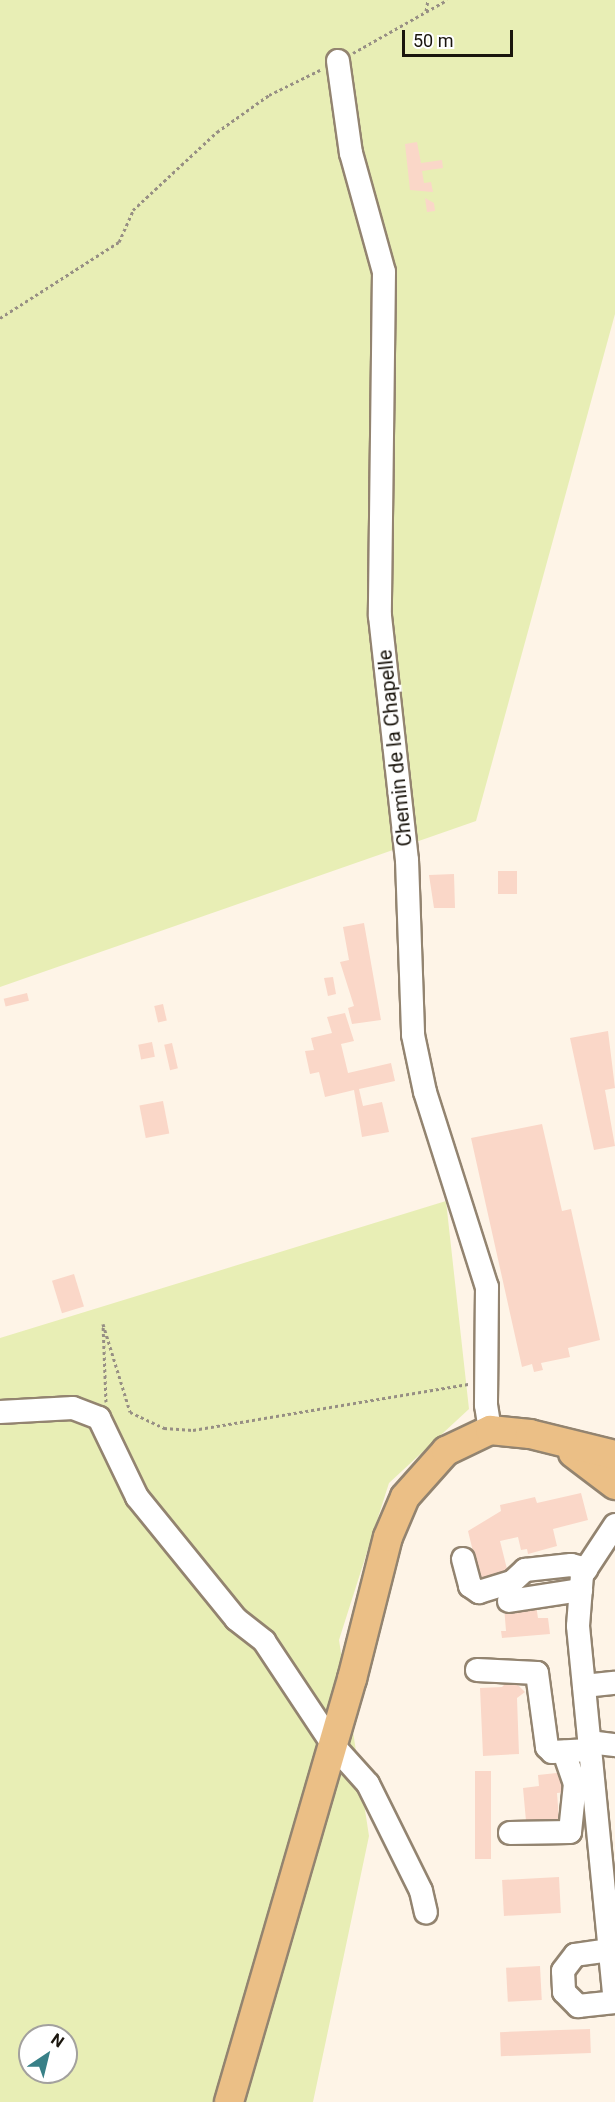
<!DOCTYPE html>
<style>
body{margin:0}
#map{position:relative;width:615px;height:2102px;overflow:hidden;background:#fef4e7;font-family:Roboto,sans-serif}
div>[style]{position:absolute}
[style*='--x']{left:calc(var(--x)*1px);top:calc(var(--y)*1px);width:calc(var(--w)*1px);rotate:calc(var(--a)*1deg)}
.green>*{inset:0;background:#e8eeb5}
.building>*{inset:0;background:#fad7c8;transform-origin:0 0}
.path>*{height:3px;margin-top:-1.5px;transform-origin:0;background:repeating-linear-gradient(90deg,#978f84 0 3px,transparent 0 6px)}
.roads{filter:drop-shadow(2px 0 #938470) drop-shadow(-2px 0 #938470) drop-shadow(0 2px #938470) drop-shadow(0 -2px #938470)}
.minor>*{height:22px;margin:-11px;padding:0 11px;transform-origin:11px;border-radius:11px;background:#fff}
.major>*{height:28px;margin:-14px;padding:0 14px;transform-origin:14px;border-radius:14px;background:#ebbf86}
span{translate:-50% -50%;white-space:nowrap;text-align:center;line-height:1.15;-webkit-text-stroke:5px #fff;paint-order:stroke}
.street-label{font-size:20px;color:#1a150d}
.north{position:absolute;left:18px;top:2024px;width:60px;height:60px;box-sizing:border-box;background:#fff;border:2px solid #a3a19e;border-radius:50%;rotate:35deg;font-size:16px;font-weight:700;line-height:24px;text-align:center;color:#1a150d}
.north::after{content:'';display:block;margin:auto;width:21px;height:27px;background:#388087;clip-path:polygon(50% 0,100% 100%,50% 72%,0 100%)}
.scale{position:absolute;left:402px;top:30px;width:111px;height:27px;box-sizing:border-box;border:3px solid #1a150d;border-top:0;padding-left:8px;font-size:18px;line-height:21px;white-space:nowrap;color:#1a150d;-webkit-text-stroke:4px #fff;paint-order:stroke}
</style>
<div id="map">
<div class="green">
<div style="clip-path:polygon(0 0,615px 0,615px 314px,476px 821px,0 987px)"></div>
<div style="clip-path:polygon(evenodd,446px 1201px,469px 1409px,389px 1483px,339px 1640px,369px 1836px,313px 2102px,0 2102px,0 1338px,446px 1201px,30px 2036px,66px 2036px,66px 2072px,30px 2072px,30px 2036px)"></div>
</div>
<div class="building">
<div style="clip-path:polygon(417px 142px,421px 163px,442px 160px,443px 168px,422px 171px,424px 183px,431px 182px,433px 192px,410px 190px,405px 144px)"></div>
<div style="clip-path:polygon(425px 198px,434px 203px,435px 211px,427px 212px)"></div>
<div style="left:498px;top:871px;width:19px;height:23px"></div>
<div style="clip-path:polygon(454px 874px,455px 908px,434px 908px,429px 875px)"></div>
<div style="clip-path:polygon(364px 923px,381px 1020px,352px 1024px,348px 1008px,354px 1006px,340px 962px,349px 960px,343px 927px)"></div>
<div style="clip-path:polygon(333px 977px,336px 994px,328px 996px,324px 978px)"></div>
<div style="left:27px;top:993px;width:8px;height:24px;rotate:76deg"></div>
<div style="left:163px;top:1004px;width:17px;height:9px;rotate:77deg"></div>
<div style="clip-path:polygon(345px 1013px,354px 1041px,341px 1044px,348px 1073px,391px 1063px,395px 1081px,359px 1089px,363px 1106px,382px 1102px,389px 1132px,362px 1137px,354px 1090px,325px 1097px,319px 1072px,310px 1074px,305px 1051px,314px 1050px,311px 1038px,332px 1033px,327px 1017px)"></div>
<div style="clip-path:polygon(608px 1031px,615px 1088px,605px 1090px,615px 1146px,594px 1150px,570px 1038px)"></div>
<div style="left:152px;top:1042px;width:15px;height:14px;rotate:79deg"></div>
<div style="left:172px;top:1043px;width:26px;height:8px;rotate:77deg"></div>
<div style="left:163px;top:1101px;width:33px;height:24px;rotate:79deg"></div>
<div style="clip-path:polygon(542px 1124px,562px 1211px,571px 1209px,600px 1340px,568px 1348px,570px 1357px,541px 1363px,543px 1370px,534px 1372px,532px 1364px,522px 1367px,471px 1138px)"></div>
<div style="left:74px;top:1274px;width:34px;height:23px;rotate:73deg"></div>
<div style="clip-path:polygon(581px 1493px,588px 1520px,553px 1529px,557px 1546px,528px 1554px,527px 1549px,521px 1550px,518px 1537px,500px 1541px,509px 1577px,481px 1584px,468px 1531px,501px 1511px,500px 1505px,535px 1497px,537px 1503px)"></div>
<div style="clip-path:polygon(536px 1605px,538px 1618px,548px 1618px,550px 1634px,502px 1638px,501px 1631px,506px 1631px,504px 1606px)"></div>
<div style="clip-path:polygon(511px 1678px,525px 1692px,517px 1698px,519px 1754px,483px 1756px,480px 1688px,502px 1687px)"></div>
<div style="left:475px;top:1771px;width:16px;height:88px"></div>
<div style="clip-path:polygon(566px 1772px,568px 1792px,557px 1793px,559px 1819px,526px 1821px,523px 1788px,539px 1786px,538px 1775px)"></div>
<div style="left:559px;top:1877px;width:36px;height:57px;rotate:87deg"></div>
<div style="left:540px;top:1966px;width:34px;height:34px;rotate:87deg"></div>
<div style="left:590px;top:2029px;width:24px;height:90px;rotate:88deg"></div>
</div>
<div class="path">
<div style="--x:426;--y:11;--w:11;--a:-80"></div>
<div style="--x:353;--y:53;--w:108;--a:-29.4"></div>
<div style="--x:0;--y:318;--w:141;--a:-32.6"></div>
<div style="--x:119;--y:242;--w:35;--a:-66"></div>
<div style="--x:133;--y:210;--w:115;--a:-42.9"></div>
<div style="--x:217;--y:132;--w:64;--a:-35.4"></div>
<div style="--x:269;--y:95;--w:57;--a:-26.1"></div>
<div style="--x:106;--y:1402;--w:78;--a:-92.2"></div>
<div style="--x:103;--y:1324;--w:92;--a:72.9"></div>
<div style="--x:130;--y:1412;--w:38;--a:25"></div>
<div style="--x:164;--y:1428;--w:29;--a:4"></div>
<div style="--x:193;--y:1430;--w:279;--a:-9.5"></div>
</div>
<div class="roads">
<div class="minor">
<div style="--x:338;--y:61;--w:93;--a:82"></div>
<div style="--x:351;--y:153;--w:123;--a:74.5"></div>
<div style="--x:384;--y:272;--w:344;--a:90.7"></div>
<div style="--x:380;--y:616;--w:245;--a:83.7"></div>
<div style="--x:407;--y:860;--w:175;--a:88"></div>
<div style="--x:413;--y:1035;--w:58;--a:78.1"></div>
<div style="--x:425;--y:1092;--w:205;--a:72.4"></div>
<div style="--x:487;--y:1287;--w:118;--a:90.5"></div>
<div style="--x:486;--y:1405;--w:25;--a:81"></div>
<div style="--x:0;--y:1412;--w:73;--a:-3.1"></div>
<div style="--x:73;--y:1408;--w:28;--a:21"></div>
<div style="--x:99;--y:1418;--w:88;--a:64.3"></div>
<div style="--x:137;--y:1497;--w:157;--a:50.9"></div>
<div style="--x:236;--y:1619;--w:36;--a:38"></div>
<div style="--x:264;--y:1641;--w:125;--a:56.4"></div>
<div style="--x:333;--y:1745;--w:52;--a:48.1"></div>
<div style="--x:368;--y:1784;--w:119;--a:63.6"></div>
<div style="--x:421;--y:1891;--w:22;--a:77"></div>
<div style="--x:615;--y:1525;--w:60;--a:123.4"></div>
<div style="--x:582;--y:1575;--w:51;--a:94.5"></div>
<div style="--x:578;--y:1626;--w:377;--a:84.4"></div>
<div style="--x:463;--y:1559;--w:28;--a:75"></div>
<div style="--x:470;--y:1586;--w:11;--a:34"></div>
<div style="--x:479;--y:1592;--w:34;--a:-17"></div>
<div style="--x:512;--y:1582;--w:18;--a:-43"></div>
<div style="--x:525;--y:1570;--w:46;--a:-6.2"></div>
<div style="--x:571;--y:1565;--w:16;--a:15"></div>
<div style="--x:509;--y:1601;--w:73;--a:-8.7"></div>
<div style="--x:477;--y:1670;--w:60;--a:2.9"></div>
<div style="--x:537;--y:1673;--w:75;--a:82.3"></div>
<div style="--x:547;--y:1747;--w:7;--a:45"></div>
<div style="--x:552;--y:1752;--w:38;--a:-3"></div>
<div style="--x:584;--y:1686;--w:31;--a:-6"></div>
<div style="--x:589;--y:1742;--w:26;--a:7"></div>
<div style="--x:510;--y:1833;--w:60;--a:-1"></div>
<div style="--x:570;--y:1832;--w:48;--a:-84.1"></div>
<div style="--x:575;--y:1784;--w:34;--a:-109"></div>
<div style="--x:610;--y:1950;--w:35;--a:172"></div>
<div style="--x:575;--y:1955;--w:20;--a:127"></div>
<div style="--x:563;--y:1971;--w:21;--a:87"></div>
<div style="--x:564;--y:1992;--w:20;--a:45"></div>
<div style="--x:578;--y:2006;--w:37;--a:-6"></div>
</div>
<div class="major">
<div style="--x:573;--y:1453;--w:53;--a:37.3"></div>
<div style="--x:229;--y:2102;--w:441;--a:-73.8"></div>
<div style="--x:352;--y:1679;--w:146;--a:-75.8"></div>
<div style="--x:388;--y:1537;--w:43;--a:-67"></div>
<div style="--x:405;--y:1497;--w:62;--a:-48.3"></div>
<div style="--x:446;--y:1451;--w:49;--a:-25.5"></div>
<div style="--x:490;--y:1430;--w:40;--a:5.7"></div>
<div style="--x:530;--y:1434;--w:88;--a:13.9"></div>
</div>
</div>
<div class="street-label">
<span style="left:395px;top:748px;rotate:-96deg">Chemin de la Chapelle</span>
</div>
<div class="north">N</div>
<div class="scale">50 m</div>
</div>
